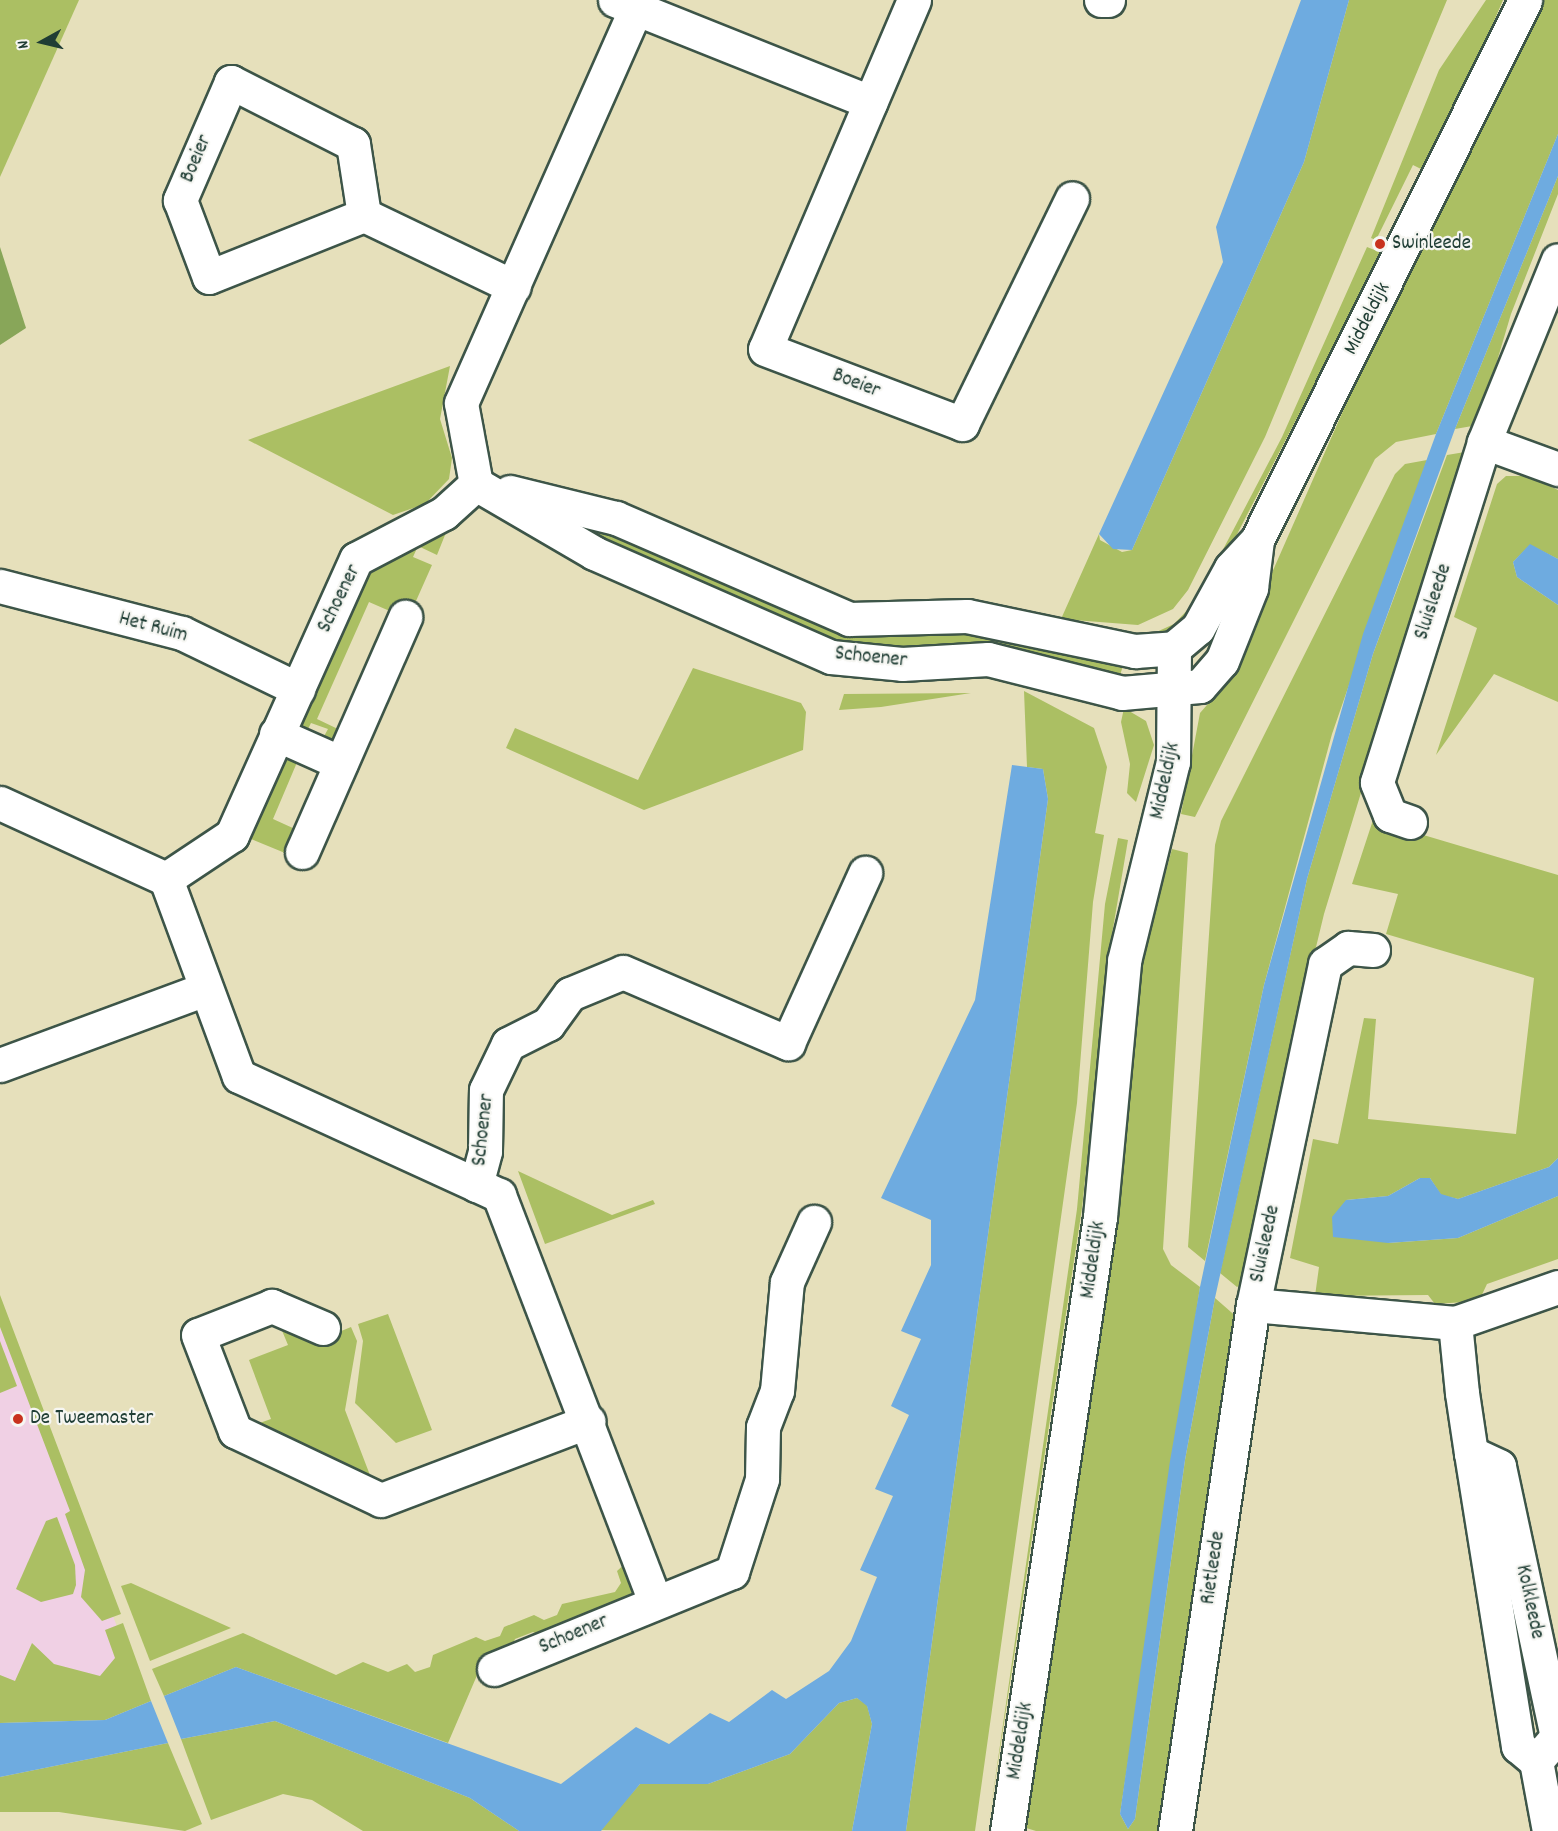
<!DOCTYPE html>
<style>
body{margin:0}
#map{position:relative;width:1558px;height:1831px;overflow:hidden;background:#e6e0bb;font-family:Dekko,sans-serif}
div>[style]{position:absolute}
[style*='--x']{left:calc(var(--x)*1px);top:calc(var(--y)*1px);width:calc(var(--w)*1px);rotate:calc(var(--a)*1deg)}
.built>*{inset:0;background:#f0d0e4}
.green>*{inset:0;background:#abbf63}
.forest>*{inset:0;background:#88a659}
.water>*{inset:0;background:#6eabe0}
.roads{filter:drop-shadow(2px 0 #3d5548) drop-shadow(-2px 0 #3d5548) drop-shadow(0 2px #3d5548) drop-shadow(0 -2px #3d5548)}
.minor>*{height:33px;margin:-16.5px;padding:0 16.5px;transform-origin:16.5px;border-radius:16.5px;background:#fff}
.dots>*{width:16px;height:16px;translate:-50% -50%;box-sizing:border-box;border:3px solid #f6f6f2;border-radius:50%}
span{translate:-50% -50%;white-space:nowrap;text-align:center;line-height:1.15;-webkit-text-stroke:4.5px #f6f6f2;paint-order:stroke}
.street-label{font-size:21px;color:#1f3d34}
.poi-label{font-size:21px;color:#1f3d34}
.left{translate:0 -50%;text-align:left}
.north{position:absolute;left:12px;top:12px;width:60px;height:60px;-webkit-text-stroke:4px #f6f6f2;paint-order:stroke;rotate:262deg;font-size:16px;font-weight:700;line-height:24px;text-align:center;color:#1f3d34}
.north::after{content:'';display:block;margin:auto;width:21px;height:27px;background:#1f3d34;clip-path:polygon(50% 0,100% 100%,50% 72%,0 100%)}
</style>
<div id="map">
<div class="built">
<div style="clip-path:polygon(0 1327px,134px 1670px,107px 1693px,0 1694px)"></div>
</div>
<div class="green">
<div style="clip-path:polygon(0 0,79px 0,0 177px)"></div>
<div style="clip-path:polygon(1349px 0,1447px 0,1265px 437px,1188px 590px,1173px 609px,1138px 625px,1061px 619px,1099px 534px,1100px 540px,1122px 552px,1132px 550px,1304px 162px)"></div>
<div style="clip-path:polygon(1486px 0,1503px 0,1472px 73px,1423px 170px,1413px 165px,1376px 240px,1371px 238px,1439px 70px)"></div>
<div style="clip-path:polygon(1542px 0,1558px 0,1558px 134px,1436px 434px,1396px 442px,1375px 459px,1195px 817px,1181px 814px,1200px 713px,1221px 689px,1343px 411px)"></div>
<div style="clip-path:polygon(1558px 176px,1558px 194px,1511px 314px,1478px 425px,1455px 429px)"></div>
<div style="clip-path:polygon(1367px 247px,1382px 253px,1199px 608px,1167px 635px,1152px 634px,1174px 624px,1196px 601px,1282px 437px)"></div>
<div style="clip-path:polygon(450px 366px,440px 419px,452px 458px,449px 479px,425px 504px,393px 515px,248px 440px)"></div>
<div style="clip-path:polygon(1465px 452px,1324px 914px,1282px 1088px,1246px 1281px,1237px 1287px,1220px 1273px,1307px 879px,1373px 654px,1447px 455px)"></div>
<div style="clip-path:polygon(1427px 460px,1332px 734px,1264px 985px,1205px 1261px,1188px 1247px,1215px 845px,1221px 821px,1395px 474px,1405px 464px)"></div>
<div style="clip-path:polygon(1506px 476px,1527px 476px,1558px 490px,1558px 559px,1530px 545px,1513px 562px,1517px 577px,1558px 605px,1558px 702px,1494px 674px,1436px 755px,1477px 628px,1454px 617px,1497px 484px)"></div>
<div style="clip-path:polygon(593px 524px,783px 604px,947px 628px,1124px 663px,1118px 681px,815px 639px,589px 532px)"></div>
<div style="clip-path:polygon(447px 530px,437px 555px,418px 546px,413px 557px,432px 565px,408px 619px,369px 602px,317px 719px,340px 730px,334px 740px,322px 740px,328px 729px,311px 723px,306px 733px,298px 725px,373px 566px)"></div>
<div style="clip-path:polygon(693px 668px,801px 703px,806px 712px,803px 750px,644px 810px,506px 748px,515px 728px,638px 780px)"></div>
<div style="clip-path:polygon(1024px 691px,1094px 728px,1107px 767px,1095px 833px,1104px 835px,1093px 902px,1077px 1103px,975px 1831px,906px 1831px,1048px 799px,1043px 769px,1027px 767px)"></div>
<div style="clip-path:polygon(971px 693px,881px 707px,839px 710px,844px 694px)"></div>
<div style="clip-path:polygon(1124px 708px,1146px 721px,1154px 745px,1136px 802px,1127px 793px,1130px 764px,1121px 722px)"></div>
<div style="clip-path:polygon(284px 753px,298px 760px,273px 819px,295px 829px,285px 853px,246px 837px)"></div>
<div style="clip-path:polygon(1373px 820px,1558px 875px,1558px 1158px,1549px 1167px,1458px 1199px,1441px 1195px,1430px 1178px,1420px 1178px,1388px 1196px,1346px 1200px,1388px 1243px,1458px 1238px,1558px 1196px,1558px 1259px,1487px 1284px,1479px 1301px,1435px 1304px,1428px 1295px,1315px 1296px,1319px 1267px,1290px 1258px,1313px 1139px,1338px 1144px,1364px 1018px,1376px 1019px,1368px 1119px,1516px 1134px,1534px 978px,1386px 934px,1398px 894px,1352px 884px)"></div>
<div style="clip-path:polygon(1118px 838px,1128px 840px,1110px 946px,1082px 1208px,989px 1822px,1077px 1209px,1105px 904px)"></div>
<div style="clip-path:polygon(1172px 849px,1188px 853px,1163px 1249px,1171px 1265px,1200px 1287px,1120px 1814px,1128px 1829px,1135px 1819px,1185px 1460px,1215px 1298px,1239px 1319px,1160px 1831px,1036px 1831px,1023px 1827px,1111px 1237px,1142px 959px)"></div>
<div style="clip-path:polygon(518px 1171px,612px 1215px,653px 1200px,655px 1204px,545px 1244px)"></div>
<div style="clip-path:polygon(0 1295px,121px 1614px,102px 1621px,81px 1597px,85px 1570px,65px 1514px,70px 1511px,0 1327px)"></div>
<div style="clip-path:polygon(388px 1314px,432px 1430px,396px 1443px,355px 1403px,363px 1341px,358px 1324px)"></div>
<div style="clip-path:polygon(278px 1321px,330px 1344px,334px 1334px,351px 1327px,357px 1341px,345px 1410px,373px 1483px,248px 1427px,271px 1419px,249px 1360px,288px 1345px)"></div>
<div style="clip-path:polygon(0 1341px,17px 1386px,0 1393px)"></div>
<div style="clip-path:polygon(57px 1517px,75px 1565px,76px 1585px,73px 1594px,41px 1602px,16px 1589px,46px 1521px)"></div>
<div style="clip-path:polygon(628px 1561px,636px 1585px,629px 1602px,600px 1614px,592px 1610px,541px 1636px,533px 1632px,515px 1639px,511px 1649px,484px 1659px,448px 1743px,236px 1667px,164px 1696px,152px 1669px,243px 1633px,336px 1675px,363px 1662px,388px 1672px,407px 1664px,415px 1672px,430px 1667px,433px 1655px,476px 1637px,485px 1641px,500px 1636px,504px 1627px,534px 1615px,544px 1620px,557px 1615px,562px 1604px,615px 1592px,621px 1583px,617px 1571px)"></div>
<div style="clip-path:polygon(131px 1583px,231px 1628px,150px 1661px,121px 1586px)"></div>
<div style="clip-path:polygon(123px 1623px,151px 1701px,105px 1720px,0 1723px,0 1675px,15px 1681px,32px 1643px,54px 1664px,100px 1676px,115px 1658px,105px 1630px)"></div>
<div style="clip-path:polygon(857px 1698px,867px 1705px,872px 1724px,852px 1831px,599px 1830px,640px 1784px,708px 1784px,790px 1754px,839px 1703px)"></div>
<div style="clip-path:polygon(275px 1721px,470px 1798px,519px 1831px,363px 1831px,312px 1800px,283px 1794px,211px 1820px,181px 1739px)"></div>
<div style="clip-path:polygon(168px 1743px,202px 1824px,185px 1831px,59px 1812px,0 1812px,0 1777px)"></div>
</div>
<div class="forest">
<div style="clip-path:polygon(0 247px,26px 328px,0 345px)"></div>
</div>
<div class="water">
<div style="clip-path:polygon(1301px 0,1349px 0,1304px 162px,1132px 550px,1113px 549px,1099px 534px,1223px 262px,1216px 227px)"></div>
<div style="clip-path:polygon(1558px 134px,1558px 176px,1455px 429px,1373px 654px,1307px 879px,1215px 1298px,1185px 1460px,1135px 1819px,1128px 1829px,1120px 1814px,1170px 1461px,1200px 1287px,1264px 985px,1363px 634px,1436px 434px)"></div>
<div style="clip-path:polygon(1530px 544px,1558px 559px,1558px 605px,1517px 577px,1513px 562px)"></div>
<div style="clip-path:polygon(1012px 765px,1043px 769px,1048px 799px,906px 1831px,852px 1831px,872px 1724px,867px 1706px,857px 1698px,839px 1703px,790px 1754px,708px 1784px,640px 1784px,601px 1831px,519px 1831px,470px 1798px,275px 1721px,181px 1739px,164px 1696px,236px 1667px,561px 1784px,636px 1727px,669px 1744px,710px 1713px,729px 1722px,772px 1690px,786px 1699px,829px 1671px,851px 1641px,877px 1577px,860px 1570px,893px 1496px,875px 1489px,909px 1415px,891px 1406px,921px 1339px,901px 1331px,931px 1265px,931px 1220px,881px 1198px,975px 1000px)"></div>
<div style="clip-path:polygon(1558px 1158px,1558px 1196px,1458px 1238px,1388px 1243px,1333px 1237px,1332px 1217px,1346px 1200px,1388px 1196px,1420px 1178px,1430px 1178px,1441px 1194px,1458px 1199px,1549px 1167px)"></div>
<div style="clip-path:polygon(151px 1701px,168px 1743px,0 1777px,0 1723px,105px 1720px)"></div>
</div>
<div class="roads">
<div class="minor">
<div style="--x:615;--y:0;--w:275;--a:21.8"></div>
<div style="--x:914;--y:0;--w:379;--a:113.1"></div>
<div style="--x:765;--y:349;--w:211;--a:20.8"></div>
<div style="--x:962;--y:424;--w:251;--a:-64"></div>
<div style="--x:1101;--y:0;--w:7;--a:0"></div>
<div style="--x:364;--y:215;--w:72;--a:-98.8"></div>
<div style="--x:353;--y:144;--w:137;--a:-153.1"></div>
<div style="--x:231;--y:82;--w:129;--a:113.4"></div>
<div style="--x:180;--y:200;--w:82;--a:69.4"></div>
<div style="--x:209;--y:277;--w:167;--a:-21.8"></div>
<div style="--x:364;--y:215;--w:166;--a:25.6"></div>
<div style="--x:1484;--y:442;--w:196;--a:-67.9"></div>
<div style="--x:476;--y:484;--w:43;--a:137.8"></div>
<div style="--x:444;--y:513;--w:99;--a:152.4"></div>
<div style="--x:356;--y:559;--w:303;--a:114.2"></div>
<div style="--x:232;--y:835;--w:79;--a:146.3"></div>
<div style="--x:166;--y:879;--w:210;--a:69.7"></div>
<div style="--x:239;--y:1076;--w:286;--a:24.6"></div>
<div style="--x:499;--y:1195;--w:435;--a:69"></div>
<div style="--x:476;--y:484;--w:137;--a:30.3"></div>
<div style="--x:594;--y:553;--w:259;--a:23.7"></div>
<div style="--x:831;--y:657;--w:71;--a:5.6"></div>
<div style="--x:902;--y:664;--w:86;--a:-3.3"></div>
<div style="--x:988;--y:659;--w:138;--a:14.2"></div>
<div style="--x:1122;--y:693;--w:78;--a:-5.1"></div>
<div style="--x:1200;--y:686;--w:33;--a:-49"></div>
<div style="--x:1222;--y:661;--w:79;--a:-68.3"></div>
<div style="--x:1251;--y:588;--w:48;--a:-82.9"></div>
<div style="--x:476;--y:484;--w:82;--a:-100.5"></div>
<div style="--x:461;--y:403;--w:431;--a:-66.1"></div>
<div style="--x:636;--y:9;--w:9;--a:-96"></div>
<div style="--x:510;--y:492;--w:109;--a:13.8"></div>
<div style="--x:616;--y:518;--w:254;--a:23.4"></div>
<div style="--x:849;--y:619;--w:118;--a:-1.5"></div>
<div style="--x:967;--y:616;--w:172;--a:11.8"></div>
<div style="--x:1135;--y:651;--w:39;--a:-4"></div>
<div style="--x:0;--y:586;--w:188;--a:14.5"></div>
<div style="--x:182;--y:633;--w:129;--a:25.8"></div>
<div style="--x:276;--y:734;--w:71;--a:24"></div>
<div style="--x:0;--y:803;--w:183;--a:24.6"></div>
<div style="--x:1410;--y:822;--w:21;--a:-161"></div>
<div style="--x:1390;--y:815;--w:35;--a:-112"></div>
<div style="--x:1377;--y:782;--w:356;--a:-72.5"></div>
<div style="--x:1484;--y:442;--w:79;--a:20"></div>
<div style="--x:302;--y:852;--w:257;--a:-66.3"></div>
<div style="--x:1373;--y:950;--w:25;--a:-175"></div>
<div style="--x:1348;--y:948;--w:28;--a:145"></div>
<div style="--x:1325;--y:964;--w:349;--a:101.9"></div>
<div style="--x:1253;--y:1305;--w:203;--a:5.1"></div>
<div style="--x:1455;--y:1323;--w:109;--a:-19.3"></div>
<div style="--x:0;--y:1065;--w:216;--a:-20.3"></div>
<div style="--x:476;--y:1185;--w:35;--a:-75"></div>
<div style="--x:485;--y:1151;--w:61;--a:-89.1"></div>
<div style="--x:486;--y:1090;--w:51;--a:-64.4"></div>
<div style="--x:508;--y:1044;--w:45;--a:-26.6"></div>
<div style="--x:548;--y:1024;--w:37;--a:-54"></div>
<div style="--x:570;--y:994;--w:57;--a:-22.5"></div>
<div style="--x:623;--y:972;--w:180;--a:23.3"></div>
<div style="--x:788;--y:1043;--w:187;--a:-65.6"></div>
<div style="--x:1455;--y:1323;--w:70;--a:84.3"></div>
<div style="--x:1462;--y:1393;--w:61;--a:81.5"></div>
<div style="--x:1471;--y:1453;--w:297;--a:80.9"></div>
<div style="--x:1518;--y:1746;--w:23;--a:40"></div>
<div style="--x:1536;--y:1761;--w:32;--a:-49"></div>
<div style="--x:1557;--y:1737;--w:277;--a:-102.1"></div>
<div style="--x:1499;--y:1466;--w:31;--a:-155"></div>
<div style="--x:323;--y:1328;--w:56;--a:-156.7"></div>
<div style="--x:272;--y:1306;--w:79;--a:158.6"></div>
<div style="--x:198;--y:1335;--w:103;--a:68.9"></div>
<div style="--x:235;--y:1431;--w:161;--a:25.3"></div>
<div style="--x:381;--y:1500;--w:222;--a:-20.8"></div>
<div style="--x:494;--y:1669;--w:257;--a:-22.2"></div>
<div style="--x:732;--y:1572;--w:98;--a:-72.1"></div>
<div style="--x:762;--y:1479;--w:52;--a:-88.9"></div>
<div style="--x:763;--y:1427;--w:39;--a:-69"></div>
<div style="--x:777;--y:1391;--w:109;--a:-84.8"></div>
<div style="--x:787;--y:1282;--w:66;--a:-65.8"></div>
<div style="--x:1536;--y:1761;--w:71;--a:79.5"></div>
<div style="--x:1007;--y:1831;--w:621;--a:-81.39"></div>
<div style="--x:1100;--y:1217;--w:257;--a:-84.6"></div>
<div style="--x:1124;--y:961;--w:205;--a:-76.2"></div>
<div style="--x:1173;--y:762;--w:114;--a:-89.5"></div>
<div style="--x:1174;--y:648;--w:31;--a:-40"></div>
<div style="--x:1198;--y:628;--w:68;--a:-61.2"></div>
<div style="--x:1231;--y:568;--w:38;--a:-47"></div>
<div style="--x:1257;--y:540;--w:603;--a:-63.6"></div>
<div style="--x:1175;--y:1831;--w:532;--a:-81.57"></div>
</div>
</div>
<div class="dots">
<div style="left:1380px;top:244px;background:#c8321e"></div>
<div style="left:18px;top:1419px;background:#c8321e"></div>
</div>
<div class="street-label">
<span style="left:197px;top:159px;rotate:-67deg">Boeier</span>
<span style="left:1368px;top:319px;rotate:-63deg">Middeldijk</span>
<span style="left:856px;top:384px;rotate:21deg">Boeier</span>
<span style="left:340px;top:599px;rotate:-64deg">Schoener</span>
<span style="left:1434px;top:602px;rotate:-72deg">Sluisleede</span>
<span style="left:153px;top:628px;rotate:15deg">Het Ruim</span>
<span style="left:871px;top:658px;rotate:6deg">Schoener</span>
<span style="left:1166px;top:781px;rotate:-78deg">Middeldijk</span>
<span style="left:484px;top:1130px;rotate:-84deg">Schoener</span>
<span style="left:1266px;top:1244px;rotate:-78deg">Sluisleede</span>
<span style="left:1094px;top:1260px;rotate:-82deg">Middeldijk</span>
<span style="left:1214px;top:1568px;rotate:-82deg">Rietleede</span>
<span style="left:1529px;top:1602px;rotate:78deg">Kolkleede</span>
<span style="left:574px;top:1635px;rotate:-23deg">Schoener</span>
<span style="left:1021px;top:1741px;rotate:-81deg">Middeldijk</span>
</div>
<div class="poi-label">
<span class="left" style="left:1392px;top:244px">Swinleede</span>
<span class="left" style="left:30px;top:1419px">De Tweemaster</span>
</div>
<div class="north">N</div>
</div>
